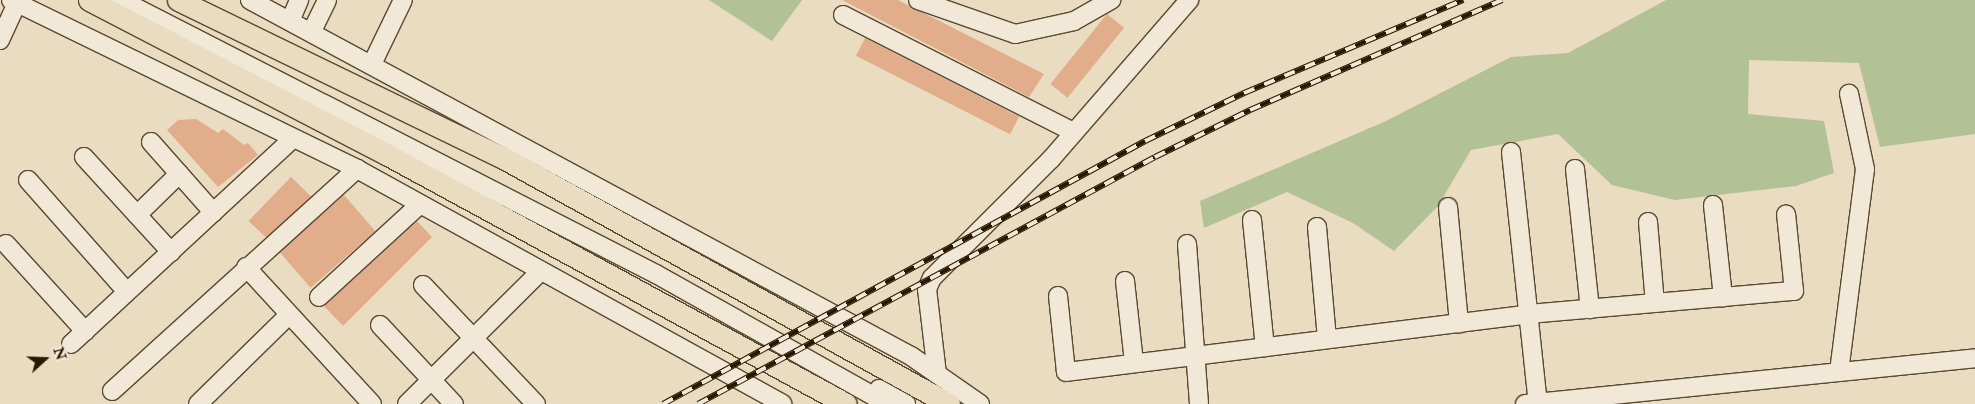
<!DOCTYPE html>
<style>
body{margin:0}
#map{position:relative;width:1975px;height:404px;overflow:hidden;background:#e9dcc1;font-family:"IM FELL Double Pica",serif}
div>[style]{position:absolute}
[style*='--x']{left:calc(var(--x)*1px);top:calc(var(--y)*1px);width:calc(var(--w)*1px);rotate:calc(var(--a)*1deg)}
.green>*{inset:0;background:#b3c196}
.building>*{inset:0;background:#e1ad8b;transform-origin:0 0}
.roads{filter:drop-shadow(1px 0 #594830) drop-shadow(-1px 0 #594830) drop-shadow(0 1px #594830) drop-shadow(0 -1px #594830)}
.minor>*{height:18px;margin:-9px;padding:0 9px;transform-origin:9px;border-radius:9px;background:#f1e8d7}
.major>*{height:21px;margin:-10.5px;padding:0 10.5px;transform-origin:10.5px;border-radius:10.5px;background:#e9dcc1}
.rail>*{height:5.5px;margin-top:-2.75px;transform-origin:0;background:repeating-linear-gradient(90deg,#f1e8d7 0 11px,#291700 0 22px);box-sizing:border-box;border-block:1px solid #291700}
span{translate:-50% -50%;white-space:nowrap;text-align:center;line-height:1.15;-webkit-text-stroke:4.5px #f1e8d7;paint-order:stroke}
.north{position:absolute;left:20px;top:334px;width:50px;height:50px;-webkit-text-stroke:4px #f1e8d7;paint-order:stroke;rotate:70deg;font-size:14px;font-weight:700;line-height:20px;text-align:center;color:#291700}
.north::after{content:'';display:block;margin:auto;width:18px;height:22px;background:#291700;clip-path:polygon(50% 0,100% 100%,50% 72%,0 100%)}
</style>
<div id="map">
<div class="green">
<div style="clip-path:polygon(709px 0,802px 0,772px 41px)"></div>
<div style="clip-path:polygon(1666px 0,1975px 0,1975px 134px,1880px 147px,1859px 63px,1749px 60px,1748px 114px,1824px 121px,1834px 173px,1796px 186px,1675px 200px,1612px 185px,1558px 134px,1471px 150px,1438px 206px,1394px 251px,1353px 223px,1287px 192px,1204px 228px,1200px 201px,1386px 121px,1511px 57px,1568px 53px)"></div>
</div>
<div class="building">
<div style="clip-path:polygon(842px 0,898px 0,1044px 74px,1029px 97px)"></div>
<div style="left:1107px;top:14px;width:22px;height:90px;rotate:39deg"></div>
<div style="left:865px;top:38px;width:173px;height:20px;rotate:27deg"></div>
<div style="clip-path:polygon(196px 119px,218px 133px,223px 129px,244px 145px,248px 143px,258px 155px,218px 187px,167px 130px,178px 120px)"></div>
<div style="left:291px;top:177px;width:28px;height:61px;rotate:44deg"></div>
<div style="left:344px;top:195px;width:48px;height:86px;rotate:49deg"></div>
<div style="clip-path:polygon(417px 221px,432px 237px,343px 326px,324px 306px)"></div>
</div>
<div class="roads">
<div class="minor">
<div style="--x:11;--y:0;--w:385;--a:26"></div>
<div style="--x:357;--y:169;--w:486;--a:28.9"></div>
<div style="--x:121;--y:0;--w:601;--a:27.12"></div>
<div style="--x:656;--y:274;--w:266;--a:29.3"></div>
<div style="--x:250;--y:0;--w:751;--a:28.31"></div>
<div style="--x:911;--y:356;--w:84;--a:34.8"></div>
<div style="--x:918;--y:0;--w:103;--a:19.3"></div>
<div style="--x:1015;--y:34;--w:60;--a:-12.4"></div>
<div style="--x:1074;--y:21;--w:43;--a:-29.6"></div>
<div style="--x:843;--y:15;--w:259;--a:26.9"></div>
<div style="--x:291;--y:19;--w:21;--a:-67"></div>
<div style="--x:312;--y:31;--w:34;--a:-64"></div>
<div style="--x:0;--y:40;--w:41;--a:-65.3"></div>
<div style="--x:372;--y:64;--w:71;--a:-64.2"></div>
<div style="--x:151;--y:142;--w:94;--a:48.5"></div>
<div style="--x:1511;--y:152;--w:252;--a:83.9"></div>
<div style="--x:84;--y:157;--w:129;--a:47.5"></div>
<div style="--x:1575;--y:169;--w:141;--a:83.9"></div>
<div style="--x:28;--y:180;--w:149;--a:48.5"></div>
<div style="--x:1713;--y:205;--w:93;--a:83.8"></div>
<div style="--x:1448;--y:207;--w:117;--a:84.6"></div>
<div style="--x:137;--y:215;--w:59;--a:-44.3"></div>
<div style="--x:1252;--y:220;--w:128;--a:84.2"></div>
<div style="--x:1648;--y:222;--w:81;--a:85.1"></div>
<div style="--x:1317;--y:227;--w:112;--a:84.9"></div>
<div style="--x:6;--y:244;--w:118;--a:47.8"></div>
<div style="--x:1187;--y:244;--w:160;--a:85.7"></div>
<div style="--x:246;--y:267;--w:186;--a:47.4"></div>
<div style="--x:1125;--y:281;--w:82;--a:83.7"></div>
<div style="--x:423;--y:285;--w:164;--a:46.5"></div>
<div style="--x:1058;--y:296;--w:76;--a:84"></div>
<div style="--x:1066;--y:372;--w:467;--a:-7.1"></div>
<div style="--x:1529;--y:314;--w:266;--a:-5"></div>
<div style="--x:1794;--y:291;--w:77;--a:-95.9"></div>
<div style="--x:319;--y:297;--w:137;--a:-42.6"></div>
<div style="--x:380;--y:325;--w:108;--a:46.9"></div>
<div style="--x:71;--y:344;--w:301;--a:-42.8"></div>
<div style="--x:1839;--y:372;--w:205;--a:-82.7"></div>
<div style="--x:1865;--y:169;--w:77;--a:-102"></div>
<div style="--x:937;--y:374;--w:86;--a:-96.7"></div>
<div style="--x:927;--y:289;--w:12;--a:-66"></div>
<div style="--x:932;--y:278;--w:168;--a:-45"></div>
<div style="--x:1051;--y:159;--w:211;--a:-49"></div>
<div style="--x:879;--y:389;--w:31;--a:29"></div>
<div style="--x:112;--y:391;--w:331;--a:-42.2"></div>
<div style="--x:198;--y:404;--w:127;--a:-44.4"></div>
<div style="--x:407;--y:404;--w:187;--a:-44.8"></div>
<div style="--x:1525;--y:404;--w:452;--a:-5.8"></div>
</div>
<div class="major">
<div style="--x:89;--y:0;--w:337;--a:27.4"></div>
<div style="--x:388;--y:155;--w:521;--a:28.53"></div>
<div style="--x:178;--y:0;--w:366;--a:25.9"></div>
<div style="--x:507;--y:160;--w:505;--a:28.9"></div>
</div>
</div>
<div class="rail">
<div style="--x:663;--y:404;--w:549;--a:-28.62"></div>
<div style="--x:1145;--y:141;--w:110;--a:-25.9"></div>
<div style="--x:1244;--y:93;--w:238;--a:-23"></div>
<div style="--x:698;--y:404;--w:519;--a:-28.39"></div>
<div style="--x:1155;--y:157;--w:106;--a:-26.3"></div>
<div style="--x:1250;--y:110;--w:275;--a:-23.6"></div>
</div>
<div class="north">N</div>
</div>
